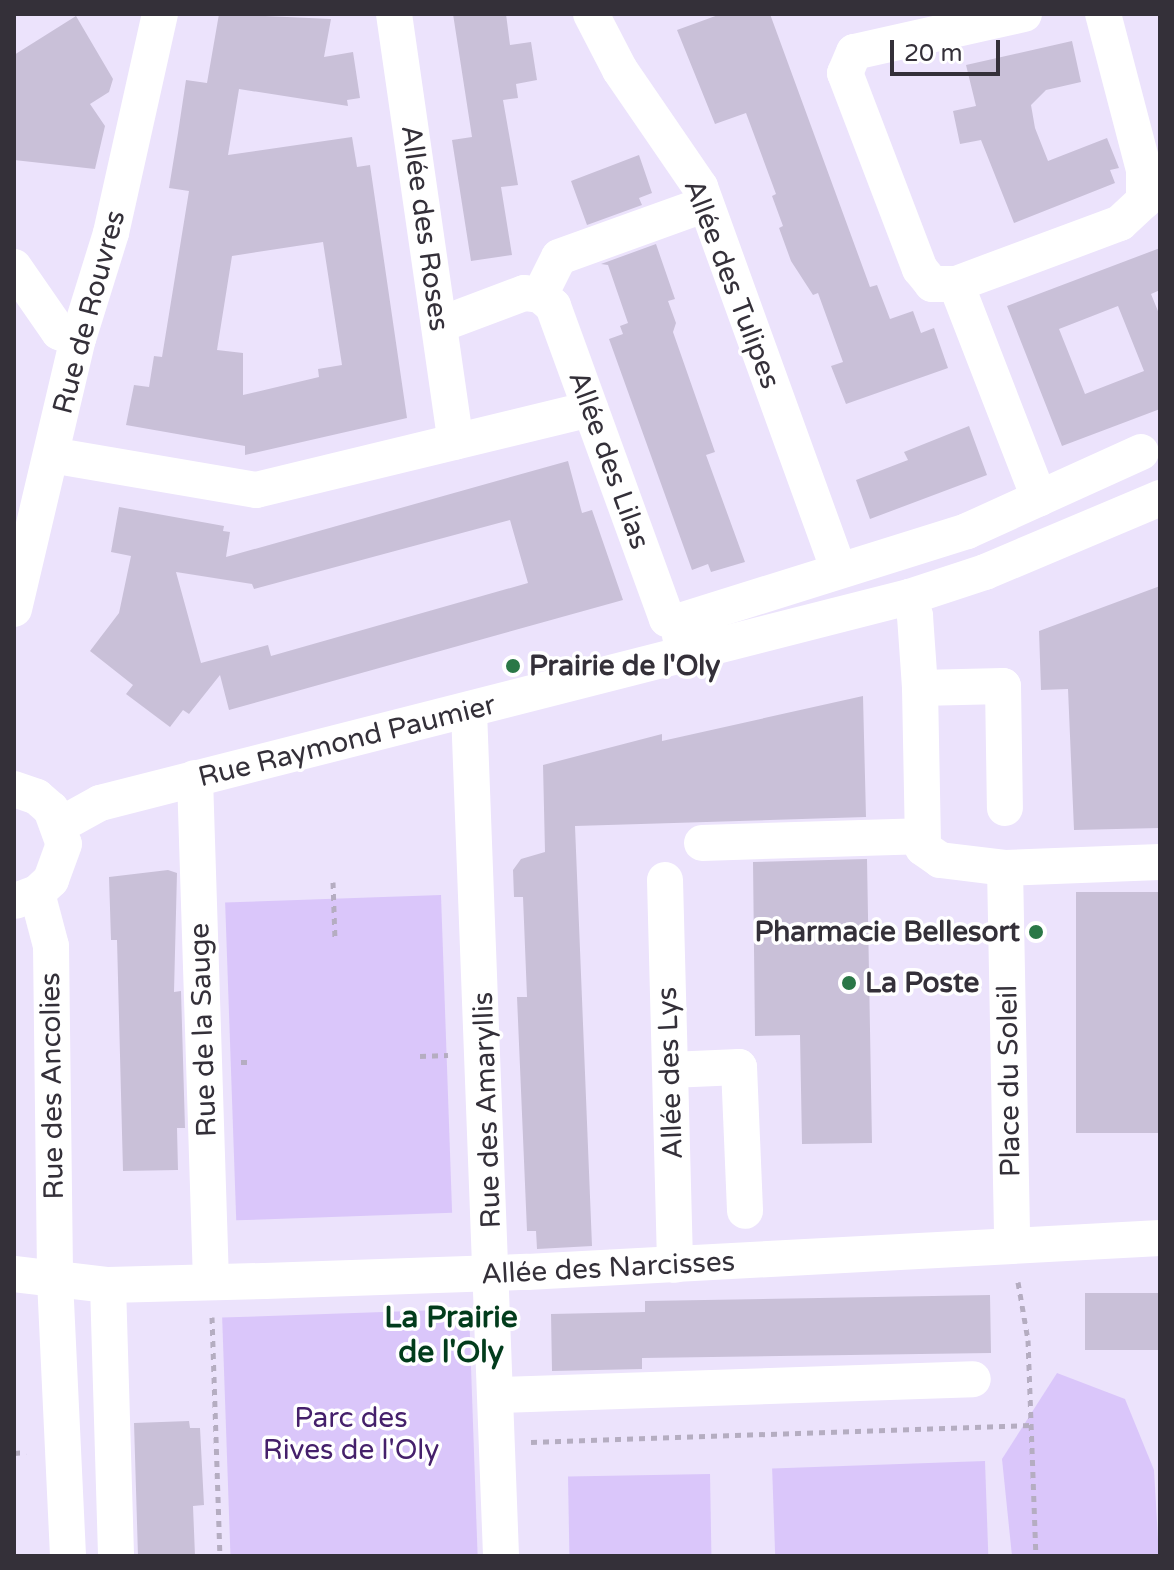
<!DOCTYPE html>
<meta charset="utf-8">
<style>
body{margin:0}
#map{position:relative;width:1174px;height:1570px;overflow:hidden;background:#ece3fc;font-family:"Varela Round",sans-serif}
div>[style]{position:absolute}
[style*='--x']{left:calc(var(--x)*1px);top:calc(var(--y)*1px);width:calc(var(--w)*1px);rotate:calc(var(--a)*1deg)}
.green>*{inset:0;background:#dac6fa;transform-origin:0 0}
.building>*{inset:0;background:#c9c0d8;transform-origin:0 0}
.path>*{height:5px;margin-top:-2.5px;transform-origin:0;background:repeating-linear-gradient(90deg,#b5adc1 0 6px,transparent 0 12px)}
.minor>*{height:36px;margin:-18px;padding:0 18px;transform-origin:18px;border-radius:18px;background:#fff}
.dots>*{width:22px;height:22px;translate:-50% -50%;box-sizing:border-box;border:4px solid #fff;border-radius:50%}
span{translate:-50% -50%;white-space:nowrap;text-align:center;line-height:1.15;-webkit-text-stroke:7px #fff;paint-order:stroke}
.street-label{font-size:28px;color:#343039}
.poi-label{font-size:28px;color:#343039;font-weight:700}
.left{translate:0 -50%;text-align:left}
.right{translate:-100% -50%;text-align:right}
.park-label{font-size:28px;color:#45206b}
.neighbourhood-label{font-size:30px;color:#023c1c;font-weight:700}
.frame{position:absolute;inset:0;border:16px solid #343039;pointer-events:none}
.scale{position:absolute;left:890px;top:40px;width:110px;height:36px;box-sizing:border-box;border:4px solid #343039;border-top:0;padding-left:10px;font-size:24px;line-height:28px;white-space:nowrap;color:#343039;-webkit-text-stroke:6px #fff;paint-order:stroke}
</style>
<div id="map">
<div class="green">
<div style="left:441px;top:895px;width:318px;height:216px;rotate:88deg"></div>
<div style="left:469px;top:1309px;width:247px;height:247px;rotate:88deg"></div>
<div style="clip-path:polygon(1057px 1373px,1125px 1399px,1154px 1470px,1159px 1556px,1012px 1556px,1002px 1459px)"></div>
<div style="left:985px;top:1461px;width:95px;height:213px;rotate:88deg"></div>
<div style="left:710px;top:1474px;width:82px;height:142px;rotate:89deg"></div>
</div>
<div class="building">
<div style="clip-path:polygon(evenodd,219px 14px,331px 19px,324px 57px,353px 52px,360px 98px,347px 100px,348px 106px,239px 89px,228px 155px,352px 137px,357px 167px,370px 165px,407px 418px,245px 455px,245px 446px,126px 425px,134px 385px,149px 387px,154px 356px,162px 357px,189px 191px,169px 188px,178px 133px,186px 80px,207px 83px,219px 14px,323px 242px,342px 365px,318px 369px,319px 377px,243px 395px,243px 353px,217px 350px,232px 256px,323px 242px)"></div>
<div style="clip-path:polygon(453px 14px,506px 14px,510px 45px,531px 42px,537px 80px,516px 84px,518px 98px,503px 100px,518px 185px,501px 187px,512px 255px,471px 261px,452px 140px,472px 137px)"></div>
<div style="clip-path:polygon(721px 14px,770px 14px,870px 287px,877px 285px,890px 319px,913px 311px,921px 333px,934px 328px,948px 368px,846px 404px,831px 366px,843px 362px,818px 293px,813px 295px,791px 261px,779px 228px,783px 226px,772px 196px,776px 194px,746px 113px,715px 124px,677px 30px)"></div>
<div style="clip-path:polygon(76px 16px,113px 79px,109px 92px,90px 104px,105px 126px,95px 169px,14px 160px,14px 55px)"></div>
<div style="clip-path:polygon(1072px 41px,1081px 82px,1046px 90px,1031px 105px,1035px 128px,1048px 161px,1107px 138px,1119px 168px,1110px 170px,1115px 183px,1014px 223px,981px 140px,960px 144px,953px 111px,976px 106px,966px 65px)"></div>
<div style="clip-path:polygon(639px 155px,652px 193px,639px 198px,642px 205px,587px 225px,571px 181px)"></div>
<div style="clip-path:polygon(656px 244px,675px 299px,668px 301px,676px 323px,673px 332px,715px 452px,706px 455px,745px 562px,711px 572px,708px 564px,692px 570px,609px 339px,623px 334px,620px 326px,628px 323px,608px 265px,601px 264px)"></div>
<div style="clip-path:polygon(evenodd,1160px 248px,1160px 290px,1151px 294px,1160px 316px,1160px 409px,1062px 446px,1007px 306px,1160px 248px,1118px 306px,1144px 371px,1085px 394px,1059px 329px,1118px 306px)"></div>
<div style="clip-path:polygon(969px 426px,987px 475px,870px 519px,856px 480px,908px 460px,904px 452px)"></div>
<div style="clip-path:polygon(evenodd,568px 461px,582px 513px,592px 510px,623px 600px,229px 710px,220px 675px,189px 714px,183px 710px,170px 727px,126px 694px,133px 685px,90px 651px,119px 613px,131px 556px,111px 552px,119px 507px,224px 526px,223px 531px,230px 532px,226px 557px,568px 461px,510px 520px,528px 583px,271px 656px,268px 645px,201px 663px,176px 572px,252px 584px,254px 589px,510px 520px)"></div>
<div style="clip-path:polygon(1160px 586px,1159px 828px,1074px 830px,1068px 689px,1041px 690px,1039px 631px)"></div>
<div style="clip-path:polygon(863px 696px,866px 817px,575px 826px,592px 1246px,537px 1249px,536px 1231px,527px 1231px,517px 997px,527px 997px,523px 897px,514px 897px,513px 870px,521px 859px,545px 852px,543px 765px,662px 734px,662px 741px)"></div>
<div style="clip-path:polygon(867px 859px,872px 1143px,802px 1144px,800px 1035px,755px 1036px,753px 862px)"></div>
<div style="clip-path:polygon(168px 870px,177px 873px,174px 992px,181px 991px,185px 1128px,177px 1128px,178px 1170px,123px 1171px,117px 940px,111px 940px,109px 877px)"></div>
<div style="left:1160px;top:892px;width:241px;height:84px;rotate:90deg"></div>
<div style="left:1160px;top:1293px;width:57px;height:75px;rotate:90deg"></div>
<div style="clip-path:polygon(990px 1295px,991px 1353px,642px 1358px,642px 1369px,552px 1371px,551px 1314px,645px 1312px,645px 1301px)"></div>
<div style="clip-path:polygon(189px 1421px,190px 1428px,200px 1428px,204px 1505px,193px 1506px,195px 1556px,138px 1556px,134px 1423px)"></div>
</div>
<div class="path">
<div style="--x:333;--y:882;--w:58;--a:88"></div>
<div style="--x:420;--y:1056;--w:28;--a:-2"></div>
<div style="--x:241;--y:1062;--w:12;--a:0"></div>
<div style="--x:1018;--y:1282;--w:59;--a:80.2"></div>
<div style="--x:1028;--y:1340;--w:216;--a:87.9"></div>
<div style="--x:212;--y:1317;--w:239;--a:88.1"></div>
<div style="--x:531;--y:1442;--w:500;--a:-1.95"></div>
<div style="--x:14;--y:1453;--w:12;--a:-5"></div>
</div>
<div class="minor">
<div style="--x:394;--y:14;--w:432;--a:81.8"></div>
<div style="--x:591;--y:14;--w:63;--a:62.6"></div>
<div style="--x:620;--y:70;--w:142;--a:55.6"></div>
<div style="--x:700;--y:187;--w:407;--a:70.1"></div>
<div style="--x:1024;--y:14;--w:174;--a:167.4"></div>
<div style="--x:854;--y:52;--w:23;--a:113"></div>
<div style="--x:845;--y:73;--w:210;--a:69.1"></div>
<div style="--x:920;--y:269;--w:19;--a:51"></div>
<div style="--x:932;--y:284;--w:24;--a:0"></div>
<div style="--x:956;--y:284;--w:230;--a:68.8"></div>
<div style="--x:14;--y:267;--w:79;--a:55.3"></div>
<div style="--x:59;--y:332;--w:20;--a:20"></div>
<div style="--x:956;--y:284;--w:175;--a:-20.4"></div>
<div style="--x:1120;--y:223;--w:33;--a:-43"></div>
<div style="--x:1144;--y:201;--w:31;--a:-90"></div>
<div style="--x:1144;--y:170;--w:161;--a:-104.7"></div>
<div style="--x:540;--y:295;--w:42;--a:-63.4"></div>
<div style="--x:559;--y:257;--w:156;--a:-19.8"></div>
<div style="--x:439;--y:325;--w:91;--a:-20.6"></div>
<div style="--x:524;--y:293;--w:16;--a:7"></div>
<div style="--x:540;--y:295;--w:17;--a:40"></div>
<div style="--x:553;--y:306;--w:333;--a:70"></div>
<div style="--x:667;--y:619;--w:10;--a:17"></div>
<div style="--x:51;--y:455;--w:208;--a:9.7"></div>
<div style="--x:256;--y:490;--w:344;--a:-13.6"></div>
<div style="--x:909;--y:597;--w:20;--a:72"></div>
<div style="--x:915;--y:616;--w:72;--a:86"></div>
<div style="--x:920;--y:688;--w:160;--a:88.9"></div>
<div style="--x:923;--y:848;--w:21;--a:35"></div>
<div style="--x:940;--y:860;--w:65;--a:7"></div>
<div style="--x:1005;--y:868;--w:155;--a:-2.2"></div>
<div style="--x:14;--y:609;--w:277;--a:-76.7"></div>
<div style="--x:78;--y:339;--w:111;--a:-72.7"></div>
<div style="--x:111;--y:233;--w:224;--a:-77.4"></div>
<div style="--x:684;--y:654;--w:33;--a:-102"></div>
<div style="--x:677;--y:622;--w:304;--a:-17.4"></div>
<div style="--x:967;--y:531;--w:191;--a:-24.4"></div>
<div style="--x:920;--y:688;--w:83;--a:-1.4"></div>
<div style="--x:1003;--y:686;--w:122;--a:89.1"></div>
<div style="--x:469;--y:711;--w:846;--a:87.83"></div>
<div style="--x:195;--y:778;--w:504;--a:88.18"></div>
<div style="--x:14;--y:789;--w:24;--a:19"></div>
<div style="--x:37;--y:797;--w:18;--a:41"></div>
<div style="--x:51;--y:809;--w:37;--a:70"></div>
<div style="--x:64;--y:844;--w:38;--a:110"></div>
<div style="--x:51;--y:880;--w:19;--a:137"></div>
<div style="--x:37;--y:893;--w:23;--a:160"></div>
<div style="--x:60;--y:825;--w:46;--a:-28.8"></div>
<div style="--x:100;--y:803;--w:835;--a:-14.29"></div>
<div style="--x:909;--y:597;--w:80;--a:-18.2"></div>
<div style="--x:985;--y:572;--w:190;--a:-22.9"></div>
<div style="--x:702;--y:843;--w:217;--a:-1.8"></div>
<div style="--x:1005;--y:868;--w:377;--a:88.9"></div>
<div style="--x:665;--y:880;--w:385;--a:88.5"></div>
<div style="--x:37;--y:893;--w:55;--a:75.2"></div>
<div style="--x:51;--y:946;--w:334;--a:89.3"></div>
<div style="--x:55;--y:1280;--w:276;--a:87.3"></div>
<div style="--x:670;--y:1070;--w:69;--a:-2.5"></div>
<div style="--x:739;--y:1067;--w:144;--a:87.6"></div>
<div style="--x:14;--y:1274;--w:95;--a:6.7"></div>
<div style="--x:108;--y:1285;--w:157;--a:-1.5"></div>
<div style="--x:265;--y:1281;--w:262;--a:-2"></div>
<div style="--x:527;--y:1272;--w:634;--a:-3.07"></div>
<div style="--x:108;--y:1285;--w:271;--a:88.3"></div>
<div style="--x:497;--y:1395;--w:476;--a:-1.9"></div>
</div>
<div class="dots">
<div style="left:513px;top:666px;background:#2a7747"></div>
<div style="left:1036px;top:932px;background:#2a7747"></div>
<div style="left:849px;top:983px;background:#2a7747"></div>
</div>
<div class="street-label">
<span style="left:425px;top:228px;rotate:82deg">Allée des Roses</span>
<span style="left:732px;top:284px;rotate:69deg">Allée des Tulipes</span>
<span style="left:89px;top:312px;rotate:-75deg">Rue de Rouvres</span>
<span style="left:609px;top:460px;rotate:70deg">Allée des Lilas</span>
<span style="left:347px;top:741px;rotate:-14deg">Rue Raymond Paumier</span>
<span style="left:203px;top:1030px;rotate:-92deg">Rue de la Sauge</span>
<span style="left:670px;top:1073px;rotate:-92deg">Allée des Lys</span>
<span style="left:1009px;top:1081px;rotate:-91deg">Place du Soleil</span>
<span style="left:52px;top:1086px;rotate:-91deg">Rue des Ancolies</span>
<span style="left:487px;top:1110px;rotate:-92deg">Rue des Amaryllis</span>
<span style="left:608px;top:1268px;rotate:-3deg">Allée des Narcisses</span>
</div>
<div class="poi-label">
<span class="left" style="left:529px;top:666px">Prairie de l'Oly</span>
<span class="right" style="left:1020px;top:932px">Pharmacie Bellesort</span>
<span class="left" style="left:865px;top:983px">La Poste</span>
</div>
<div class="park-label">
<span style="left:351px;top:1434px">Parc des<br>Rives de l'Oly</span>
</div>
<div class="neighbourhood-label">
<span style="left:451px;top:1335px">La Prairie<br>de l'Oly</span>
</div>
<div class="frame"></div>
<div class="scale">20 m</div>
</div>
